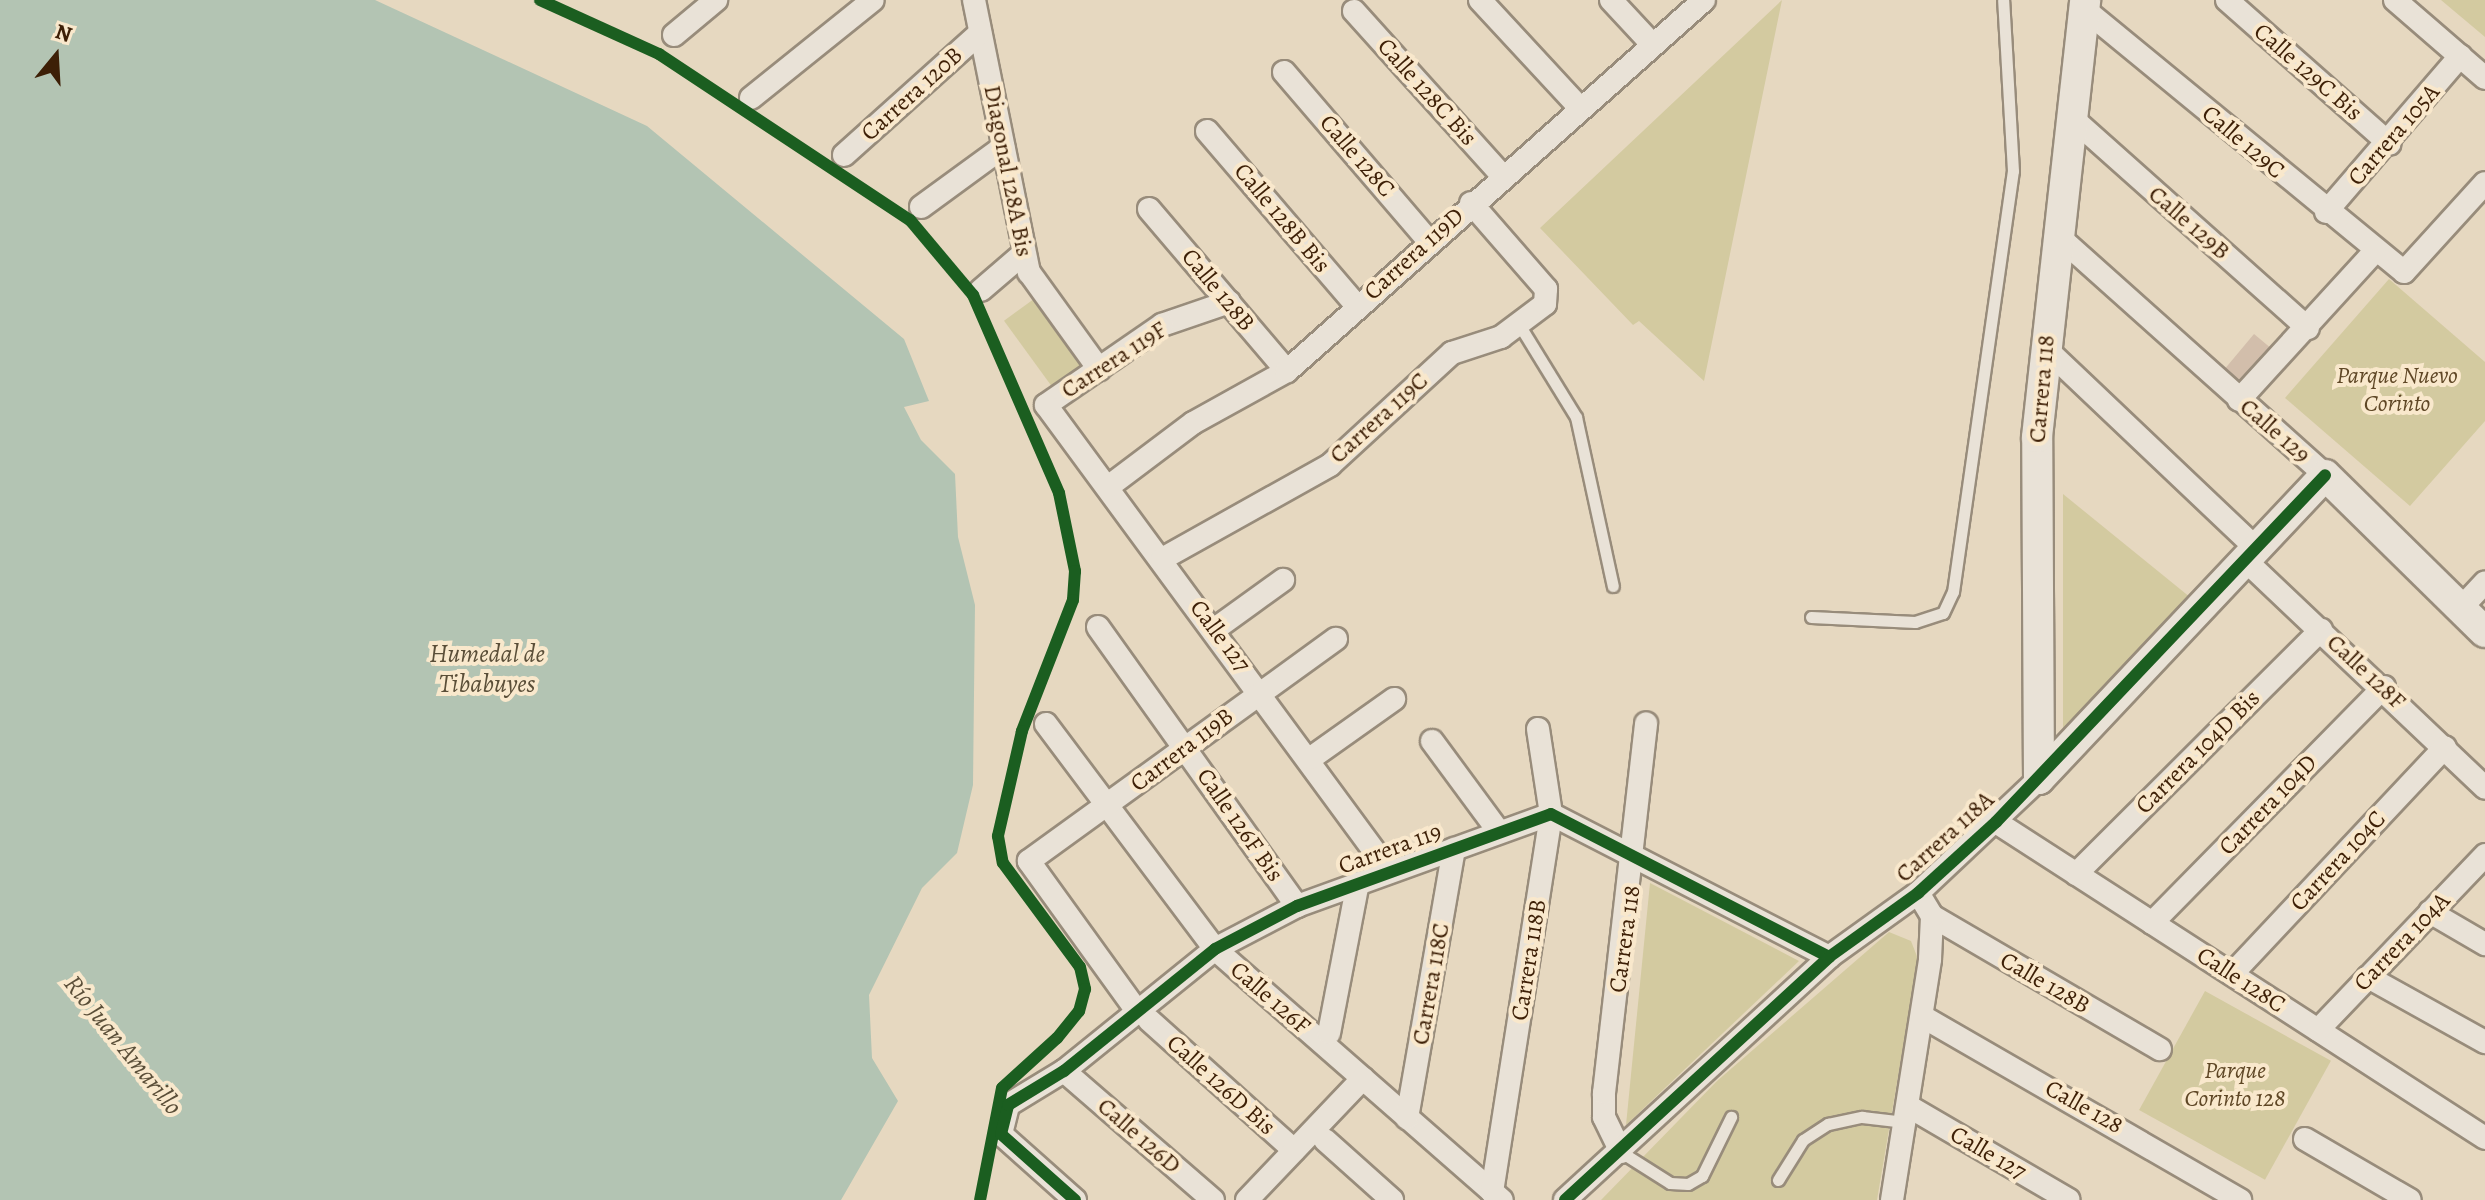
<!DOCTYPE html>
<meta charset="utf-8">
<style>
body{margin:0}
#map{position:relative;width:2485px;height:1200px;overflow:hidden;background:#e6d8c0;font-family:Alegreya,serif}
div>[style]{position:absolute}
[style*='--x']{left:calc(var(--x)*1px);top:calc(var(--y)*1px);width:calc(var(--w)*1px);rotate:calc(var(--a)*1deg)}
.green>*{inset:0;background:#d3caa0;transform-origin:0 0}
.water>*{inset:0;background:#b3c4b3}
.building>*{inset:0;background:#d2beab;transform-origin:0 0}
.roads{filter:drop-shadow(2px 0 #988c7b) drop-shadow(-2px 0 #988c7b) drop-shadow(0 2px #988c7b) drop-shadow(0 -2px #988c7b)}
.lane>*{height:11px;margin:-5.5px;padding:0 5.5px;transform-origin:5.5px;border-radius:5.5px;background:#e9e2d7}
.street>*{height:22px;margin:-11px;padding:0 11px;transform-origin:11px;border-radius:11px;background:#e9e2d7}
.secondary>*{height:30px;margin:-15px;padding:0 15px;transform-origin:15px;border-radius:15px;background:#e9e2d7}
.cycleway>*{height:12px;margin:-6px;padding:0 6px;transform-origin:6px;border-radius:6px;background:#1b5e20}
span{translate:-50% -50%;white-space:nowrap;text-align:center;line-height:1.15;-webkit-text-stroke:8px #f9e8cc;paint-order:stroke}
.street-label{font-size:24px;color:#3d1f06}
.park-label{font-size:24px;color:#5f4726;font-style:italic}
.water-label{font-size:26px;color:#5a4e38;font-style:italic}
.north{position:absolute;left:16px;top:16px;width:80px;height:80px;-webkit-text-stroke:6px #f9e8cc;paint-order:stroke;rotate:18deg;font-size:22px;font-weight:700;line-height:32px;text-align:center;color:#3d1f06}
.north::after{content:'';display:block;margin:auto;width:28px;height:36px;background:#3d1f06;clip-path:polygon(50% 0,100% 100%,50% 72%,0 100%)}
</style>
<div id="map">
<div class="green">
<div style="clip-path:polygon(1782px 0,1704px 381px,1639px 321px,1633px 325px,1540px 228px)"></div>
<div style="clip-path:polygon(2441px 0,2485px 0,2485px 37px)"></div>
<div style="clip-path:polygon(2389px 279px,2485px 362px,2485px 421px,2410px 506px,2285px 398px)"></div>
<div style="left:1038px;top:296px;width:86px;height:42px;rotate:54deg"></div>
<div style="clip-path:polygon(2063px 494px,2196px 602px,2063px 730px)"></div>
<div style="clip-path:polygon(1650px 883px,1799px 961px,1626px 1125px)"></div>
<div style="clip-path:polygon(1889px 932px,1911px 941px,1918px 959px,1877px 1200px,1601px 1200px,1717px 1081px)"></div>
<div style="left:2205px;top:991px;width:144px;height:136px;rotate:29deg"></div>
</div>
<div class="water">
<div style="clip-path:polygon(0 0,375px 0,647px 126px,904px 339px,929px 401px,904px 407px,921px 440px,955px 474px,958px 537px,975px 605px,973px 785px,957px 853px,922px 888px,869px 995px,872px 1058px,898px 1101px,841px 1200px,0 1200px)"></div>
</div>
<div class="building">
<div style="left:2254px;top:334px;width:25px;height:55px;rotate:40deg"></div>
</div>
<div class="roads">
<div class="lane">
<div style="--x:1520;--y:326;--w:107;--a:58.4"></div>
<div style="--x:1576;--y:417;--w:173;--a:77.7"></div>
<div style="--x:1811;--y:617;--w:104;--a:2.8"></div>
<div style="--x:1915;--y:622;--w:29;--a:-18"></div>
<div style="--x:1943;--y:613;--w:23;--a:-65"></div>
<div style="--x:1953;--y:592;--w:425;--a:-81.9"></div>
<div style="--x:2013;--y:171;--w:171;--a:-93.3"></div>
<div style="--x:1621;--y:1152;--w:58;--a:32.3"></div>
<div style="--x:1670;--y:1183;--w:18;--a:3"></div>
<div style="--x:1688;--y:1184;--w:16;--a:-30"></div>
<div style="--x:1702;--y:1176;--w:66;--a:-63.8"></div>
<div style="--x:1778;--y:1180;--w:47;--a:-58"></div>
<div style="--x:1803;--y:1140;--w:30;--a:-33"></div>
<div style="--x:1828;--y:1124;--w:35;--a:-12"></div>
<div style="--x:1862;--y:1117;--w:43;--a:6.6"></div>
</div>
<div class="street">
<div style="--x:974;--y:0;--w:278;--a:78.6"></div>
<div style="--x:1029;--y:272;--w:120;--a:54.2"></div>
<div style="--x:1480;--y:0;--w:146;--a:47.2"></div>
<div style="--x:1611;--y:0;--w:60;--a:47"></div>
<div style="--x:2227;--y:0;--w:217;--a:41.5"></div>
<div style="--x:2395;--y:0;--w:119;--a:40.9"></div>
<div style="--x:2084;--y:9;--w:414;--a:39.4"></div>
<div style="--x:2404;--y:272;--w:120;--a:-47.7"></div>
<div style="--x:1354;--y:11;--w:219;--a:48"></div>
<div style="--x:674;--y:35;--w:55;--a:-39.8"></div>
<div style="--x:1284;--y:72;--w:223;--a:49.4"></div>
<div style="--x:751;--y:98;--w:156;--a:-38.8"></div>
<div style="--x:2072;--y:118;--w:316;--a:41.7"></div>
<div style="--x:1207;--y:131;--w:230;--a:49.4"></div>
<div style="--x:844;--y:155;--w:183;--a:-41.9"></div>
<div style="--x:921;--y:207;--w:102;--a:-36.2"></div>
<div style="--x:1149;--y:209;--w:213;--a:49.6"></div>
<div style="--x:2326;--y:212;--w:206;--a:-49.3"></div>
<div style="--x:2058;--y:236;--w:358;--a:41.8"></div>
<div style="--x:981;--y:290;--w:57;--a:-40.7"></div>
<div style="--x:1229;--y:302;--w:71;--a:161.1"></div>
<div style="--x:1162;--y:325;--w:141;--a:145.4"></div>
<div style="--x:1046;--y:405;--w:579;--a:53.65"></div>
<div style="--x:2044;--y:347;--w:292;--a:43.5"></div>
<div style="--x:2239;--y:400;--w:202;--a:-47.6"></div>
<div style="--x:1108;--y:487;--w:106;--a:-37"></div>
<div style="--x:1193;--y:423;--w:107;--a:-29"></div>
<div style="--x:1287;--y:371;--w:558;--a:-41.66"></div>
<div style="--x:1162;--y:559;--w:193;--a:-29.2"></div>
<div style="--x:1330;--y:465;--w:166;--a:-42.6"></div>
<div style="--x:1452;--y:353;--w:52;--a:-18.1"></div>
<div style="--x:1501;--y:337;--w:55;--a:-36.9"></div>
<div style="--x:1545;--y:304;--w:15;--a:-86"></div>
<div style="--x:1546;--y:289;--w:114;--a:-131.1"></div>
<div style="--x:2245;--y:560;--w:331;--a:43.5"></div>
<div style="--x:2461;--y:608;--w:35;--a:-47"></div>
<div style="--x:1098;--y:627;--w:343;--a:54.5"></div>
<div style="--x:1215;--y:629;--w:84;--a:-35.8"></div>
<div style="--x:1046;--y:724;--w:281;--a:53.1"></div>
<div style="--x:1215;--y:949;--w:381;--a:41.2"></div>
<div style="--x:1432;--y:741;--w:113;--a:53.6"></div>
<div style="--x:1311;--y:758;--w:102;--a:-35.4"></div>
<div style="--x:1996;--y:822;--w:582;--a:32.87"></div>
<div style="--x:2076;--y:874;--w:346;--a:-44.9"></div>
<div style="--x:2430;--y:912;--w:64;--a:30.2"></div>
<div style="--x:1932;--y:916;--w:264;--a:30.3"></div>
<div style="--x:2152;--y:923;--w:331;--a:-45.5"></div>
<div style="--x:2232;--y:974;--w:311;--a:-46.8"></div>
<div style="--x:2368;--y:977;--w:134;--a:29.1"></div>
<div style="--x:1137;--y:1011;--w:185;--a:-125.8"></div>
<div style="--x:1029;--y:861;--w:379;--a:-35.9"></div>
<div style="--x:1925;--y:1018;--w:364;--a:30"></div>
<div style="--x:1149;--y:1020;--w:195;--a:41.9"></div>
<div style="--x:2318;--y:1030;--w:242;--a:-46.3"></div>
<div style="--x:1329;--y:1033;--w:153;--a:-79.1"></div>
<div style="--x:1064;--y:1071;--w:197;--a:40.9"></div>
<div style="--x:1908;--y:1106;--w:186;--a:30.3"></div>
<div style="--x:1407;--y:1118;--w:273;--a:-80.1"></div>
<div style="--x:2305;--y:1139;--w:121;--a:30.2"></div>
<div style="--x:1325;--y:1140;--w:90;--a:41.8"></div>
<div style="--x:1621;--y:1152;--w:39;--a:-116"></div>
<div style="--x:1604;--y:1117;--w:24;--a:-90"></div>
<div style="--x:1604;--y:1093;--w:372;--a:-83.5"></div>
<div style="--x:1492;--y:1192;--w:383;--a:-81.1"></div>
<div style="--x:1551;--y:814;--w:86;--a:-98.7"></div>
<div style="--x:1075;--y:1200;--w:99;--a:-138.3"></div>
<div style="--x:1001;--y:1134;--w:30;--a:-76"></div>
<div style="--x:1008;--y:1105;--w:66;--a:-31.3"></div>
<div style="--x:1064;--y:1071;--w:194;--a:-38.9"></div>
<div style="--x:1215;--y:949;--w:93;--a:-27.7"></div>
<div style="--x:1297;--y:906;--w:270;--a:-19.9"></div>
<div style="--x:1551;--y:814;--w:313;--a:27.2"></div>
<div style="--x:1247;--y:1200;--w:168;--a:-46.4"></div>
<div style="--x:1565;--y:1200;--w:359;--a:-42.6"></div>
<div style="--x:1829;--y:957;--w:110;--a:-35.7"></div>
<div style="--x:1918;--y:893;--w:166;--a:-43.3"></div>
<div style="--x:1892;--y:1200;--w:244;--a:-81"></div>
<div style="--x:1930;--y:959;--w:43;--a:-87.3"></div>
<div style="--x:1932;--y:916;--w:27;--a:-121"></div>
</div>
<div class="secondary">
<div style="--x:2039;--y:779;--w:342;--a:-90.3"></div>
<div style="--x:2037;--y:437;--w:440;--a:-83.7"></div>
<div style="--x:2039;--y:779;--w:417;--a:-46.7"></div>
<div style="--x:2325;--y:475;--w:224;--a:44.5"></div>
</div>
</div>
<div class="cycleway">
<div style="--x:540;--y:0;--w:131;--a:24.4"></div>
<div style="--x:659;--y:54;--w:301;--a:33.5"></div>
<div style="--x:910;--y:220;--w:98;--a:50"></div>
<div style="--x:973;--y:295;--w:216;--a:66.5"></div>
<div style="--x:1059;--y:493;--w:80;--a:78.4"></div>
<div style="--x:1075;--y:571;--w:29;--a:94"></div>
<div style="--x:1073;--y:600;--w:141;--a:111.3"></div>
<div style="--x:1022;--y:731;--w:108;--a:102.9"></div>
<div style="--x:998;--y:836;--w:27;--a:80"></div>
<div style="--x:1003;--y:863;--w:129;--a:53.5"></div>
<div style="--x:1080;--y:967;--w:23;--a:77"></div>
<div style="--x:1085;--y:989;--w:23;--a:105"></div>
<div style="--x:1079;--y:1011;--w:35;--a:129"></div>
<div style="--x:1057;--y:1038;--w:74;--a:137.7"></div>
<div style="--x:1002;--y:1088;--w:114;--a:101.1"></div>
<div style="--x:1075;--y:1200;--w:99;--a:-138.3"></div>
<div style="--x:1001;--y:1134;--w:30;--a:-76"></div>
<div style="--x:1008;--y:1105;--w:66;--a:-31.3"></div>
<div style="--x:1064;--y:1071;--w:194;--a:-38.9"></div>
<div style="--x:1215;--y:949;--w:93;--a:-27.7"></div>
<div style="--x:1297;--y:906;--w:270;--a:-19.9"></div>
<div style="--x:1551;--y:814;--w:313;--a:27.2"></div>
<div style="--x:1565;--y:1200;--w:359;--a:-42.6"></div>
<div style="--x:1829;--y:957;--w:110;--a:-35.7"></div>
<div style="--x:1918;--y:893;--w:105;--a:-42.3"></div>
<div style="--x:1996;--y:822;--w:478;--a:-46.5"></div>
</div>
<div class="street-label">
<span style="left:2308px;top:72px;rotate:41deg">Calle 129C Bis</span>
<span style="left:1427px;top:92px;rotate:48deg">Calle 128C Bis</span>
<span style="left:912px;top:94px;rotate:-42deg">Carrera 120B</span>
<span style="left:2394px;top:135px;rotate:-49deg">Carrera 105A</span>
<span style="left:2243px;top:142px;rotate:40deg">Calle 129C</span>
<span style="left:1357px;top:156px;rotate:49deg">Calle 128C</span>
<span style="left:1008px;top:171px;rotate:79deg">Diagonal 128A Bis</span>
<span style="left:1282px;top:218px;rotate:50deg">Calle 128B Bis</span>
<span style="left:2189px;top:223px;rotate:41deg">Calle 129B</span>
<span style="left:1414px;top:254px;rotate:-42deg">Carrera 119D</span>
<span style="left:1218px;top:290px;rotate:50deg">Calle 128B</span>
<span style="left:1114px;top:360px;rotate:-33deg">Carrera 119F</span>
<span style="left:2042px;top:389px;rotate:-85deg">Carrera 118</span>
<span style="left:1379px;top:418px;rotate:-42deg">Carrera 119C</span>
<span style="left:2275px;top:431px;rotate:41deg">Calle 129</span>
<span style="left:1220px;top:636px;rotate:53deg">Calle 127</span>
<span style="left:2366px;top:672px;rotate:43deg">Calle 128F</span>
<span style="left:1182px;top:750px;rotate:-37deg">Carrera 119B</span>
<span style="left:2198px;top:752px;rotate:-45deg">Carrera 104D Bis</span>
<span style="left:2268px;top:805px;rotate:-46deg">Carrera 104D</span>
<span style="left:1240px;top:825px;rotate:55deg">Calle 126F Bis</span>
<span style="left:1945px;top:837px;rotate:-42deg">Carrera 118A</span>
<span style="left:1390px;top:849px;rotate:-20deg">Carrera 119</span>
<span style="left:2338px;top:861px;rotate:-47deg">Carrera 104C</span>
<span style="left:1625px;top:939px;rotate:-82deg">Carrera 118</span>
<span style="left:2402px;top:942px;rotate:-46deg">Carrera 104A</span>
<span style="left:1529px;top:960px;rotate:-81deg">Carrera 118B</span>
<span style="left:2241px;top:980px;rotate:33deg">Calle 128C</span>
<span style="left:2045px;top:983px;rotate:30deg">Calle 128B</span>
<span style="left:1431px;top:984px;rotate:-80deg">Carrera 118C</span>
<span style="left:1270px;top:998px;rotate:41deg">Calle 126F</span>
<span style="left:1221px;top:1085px;rotate:42deg">Calle 126D Bis</span>
<span style="left:2084px;top:1107px;rotate:29deg">Calle 128</span>
<span style="left:1139px;top:1136px;rotate:41deg">Calle 126D</span>
<span style="left:1988px;top:1153px;rotate:30deg">Calle 127</span>
</div>
<div class="park-label">
<span style="left:2397px;top:390px">Parque Nuevo<br>Corinto</span>
<span style="left:2235px;top:1085px">Parque<br>Corinto 128</span>
</div>
<div class="water-label">
<span style="left:487px;top:669px">Humedal de<br>Tibabuyes</span>
<span style="left:123px;top:1045px;rotate:51deg">Río Juan Amarillo</span>
</div>
<div class="north">N</div>
</div>
